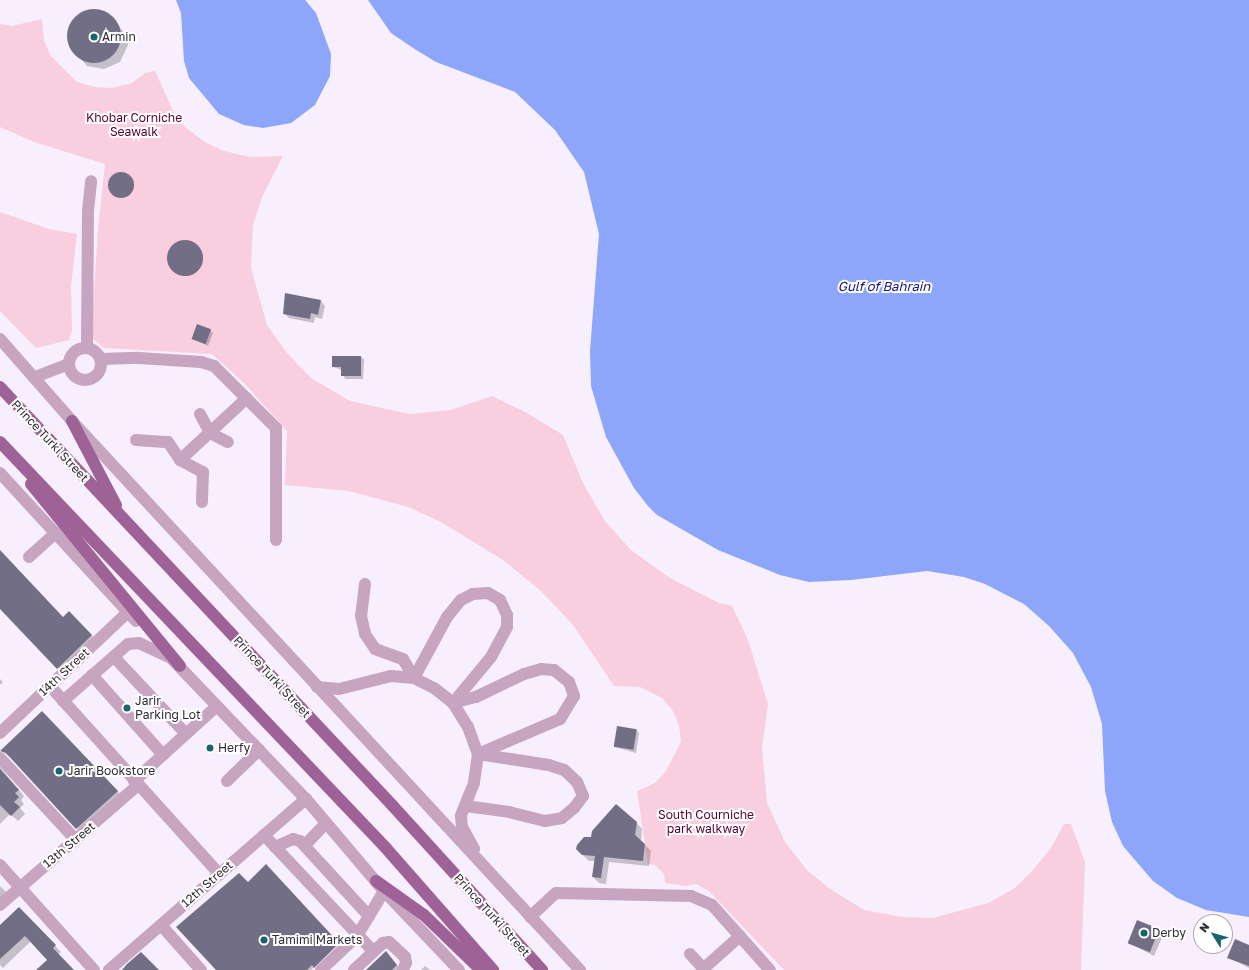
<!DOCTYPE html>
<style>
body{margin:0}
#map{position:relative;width:1249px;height:970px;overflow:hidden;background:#f7effd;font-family:"Golos Text",sans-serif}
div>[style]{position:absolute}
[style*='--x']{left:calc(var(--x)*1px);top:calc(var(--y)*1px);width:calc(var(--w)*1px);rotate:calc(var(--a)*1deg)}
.green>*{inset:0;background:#f9cfdf}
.water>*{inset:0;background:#8da6f9}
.shadow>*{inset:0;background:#0003}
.round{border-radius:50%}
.building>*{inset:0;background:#716e85;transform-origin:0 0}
.minor>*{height:12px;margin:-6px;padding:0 6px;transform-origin:6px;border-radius:6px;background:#c7a5c1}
.minor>.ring{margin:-6px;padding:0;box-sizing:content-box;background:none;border:12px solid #c7a5c1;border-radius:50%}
.major>*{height:12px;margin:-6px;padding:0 6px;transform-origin:6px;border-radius:6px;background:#9f6296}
.dots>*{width:11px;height:11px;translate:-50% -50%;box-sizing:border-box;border:2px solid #fff;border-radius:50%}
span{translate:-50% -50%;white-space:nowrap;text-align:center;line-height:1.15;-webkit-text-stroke:4px #fff;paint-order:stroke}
.poi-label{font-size:12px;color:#302b34}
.left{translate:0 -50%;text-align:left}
.park-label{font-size:12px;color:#570133}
.street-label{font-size:12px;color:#302b34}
.water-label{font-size:13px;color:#151977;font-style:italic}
.north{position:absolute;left:1193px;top:914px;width:40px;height:40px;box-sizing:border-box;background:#fff;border:1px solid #acaaae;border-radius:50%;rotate:307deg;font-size:11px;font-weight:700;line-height:16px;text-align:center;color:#302b34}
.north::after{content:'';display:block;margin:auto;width:14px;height:18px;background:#17646e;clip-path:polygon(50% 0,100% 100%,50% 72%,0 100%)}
</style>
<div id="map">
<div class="green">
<div style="clip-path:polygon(42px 19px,44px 40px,50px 55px,77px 82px,95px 87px,112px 88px,132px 83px,145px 73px,155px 71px,173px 111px,185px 127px,205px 142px,224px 151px,250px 157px,283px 156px,262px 197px,253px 225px,251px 268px,267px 325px,287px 353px,311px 378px,350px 401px,410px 414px,451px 410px,492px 396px,527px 413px,563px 435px,583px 483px,605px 521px,631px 550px,670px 578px,719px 603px,732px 606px,748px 640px,768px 704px,762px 748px,767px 803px,785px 842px,807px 870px,830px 889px,864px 910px,903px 917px,933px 918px,988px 903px,1015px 888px,1032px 871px,1051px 848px,1064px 824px,1071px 824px,1085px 862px,1081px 970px,784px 970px,709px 891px,696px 884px,686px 886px,665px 883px,664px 874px,655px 865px,648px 864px,637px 791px,655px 783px,666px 771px,681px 742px,679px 725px,673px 711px,662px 698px,640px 687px,614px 686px,573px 625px,541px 591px,503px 560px,441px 522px,408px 507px,349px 491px,285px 485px,287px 431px,246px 385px,212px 354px,104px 348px,91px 337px,98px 229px,105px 164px,34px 142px,0 127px,0 24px,12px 26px)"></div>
<div style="clip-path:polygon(0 212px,49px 229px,77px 234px,71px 286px,72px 330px,69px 340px,36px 348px,0 311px)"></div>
</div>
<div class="water">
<div style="clip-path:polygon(176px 0,305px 0,316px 13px,331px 54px,330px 76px,315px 105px,291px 123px,263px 128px,244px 125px,219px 114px,189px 78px,184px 61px,181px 13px)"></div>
<div style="clip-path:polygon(368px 0,1249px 0,1249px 917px,1206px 910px,1177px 898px,1153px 881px,1123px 846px,1112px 822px,1105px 791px,1102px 724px,1091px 687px,1073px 653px,1049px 626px,1024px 604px,985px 584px,964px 577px,927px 571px,851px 580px,809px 582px,780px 575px,718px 550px,657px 515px,648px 506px,634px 488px,606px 437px,591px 386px,590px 351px,599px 234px,584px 172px,555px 130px,515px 92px,436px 62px,413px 48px,391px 33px)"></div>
</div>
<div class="shadow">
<div style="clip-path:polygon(96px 10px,112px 16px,127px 37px,128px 45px,120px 62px,104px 69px,87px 66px,69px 45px,69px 27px,73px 20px,80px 14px)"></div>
<div class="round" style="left:110px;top:173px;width:24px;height:24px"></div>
<div class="round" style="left:169px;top:242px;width:34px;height:34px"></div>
<div style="clip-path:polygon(321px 301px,325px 306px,322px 319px,315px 317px,314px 323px,289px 318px,284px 313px)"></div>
<div style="clip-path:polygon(210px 330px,213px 333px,208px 346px,193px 338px)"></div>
<div style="clip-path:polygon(361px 357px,364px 359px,363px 379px,345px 379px,342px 370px,333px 367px)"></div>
<div style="clip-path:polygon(0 552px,63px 618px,69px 612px,98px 642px,64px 674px,0 608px)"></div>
<div style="clip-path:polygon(0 679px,3px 682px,0 685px)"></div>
<div style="clip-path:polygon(42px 712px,123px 797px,83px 834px,12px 759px,2px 751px)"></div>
<div style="clip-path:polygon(636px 730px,639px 733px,636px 753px,615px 747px)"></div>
<div style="clip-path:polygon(0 767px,24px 796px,21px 800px,24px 804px,20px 808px,25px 814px,18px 821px,10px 814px,0 824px)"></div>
<div style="clip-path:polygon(636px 822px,642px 829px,641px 841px,651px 851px,649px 866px,609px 862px,606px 884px,599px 883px,593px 877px,595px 861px,589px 861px,577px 849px,592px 838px)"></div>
<div style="clip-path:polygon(266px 866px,339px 944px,311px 970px,218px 970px,248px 884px)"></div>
<div style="clip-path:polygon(0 886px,7px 893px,0 900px)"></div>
<div style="clip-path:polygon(19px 908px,61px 952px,58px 954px,73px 970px,38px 970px,48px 960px,31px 941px,3px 968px,0 965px,0 925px)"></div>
<div style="clip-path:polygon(1158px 930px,1163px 935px,1154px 956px,1129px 943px)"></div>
<div style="clip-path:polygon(1249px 946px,1249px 968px,1228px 957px)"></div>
<div style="clip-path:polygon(390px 957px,401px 970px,367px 970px)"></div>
<div style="clip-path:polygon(425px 966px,430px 970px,421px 970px)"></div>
</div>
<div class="building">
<div class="round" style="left:67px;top:9px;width:54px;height:54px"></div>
<div class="round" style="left:108px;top:172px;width:26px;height:26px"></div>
<div class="round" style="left:167px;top:240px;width:36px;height:36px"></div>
<div style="clip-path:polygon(285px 293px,321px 300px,318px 315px,311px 313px,310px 319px,283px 314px)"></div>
<div style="left:197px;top:324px;width:15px;height:16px;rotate:20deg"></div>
<div style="clip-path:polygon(332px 356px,361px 356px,361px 376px,341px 376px,341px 367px,332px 367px)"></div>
<div style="clip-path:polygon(0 550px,63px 617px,69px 611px,92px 635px,57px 669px,0 609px)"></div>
<div style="clip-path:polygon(42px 711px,118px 791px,76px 829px,6px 753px,0 751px)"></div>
<div style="left:617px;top:726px;width:20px;height:21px;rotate:9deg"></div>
<div style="clip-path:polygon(0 769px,19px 790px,15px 793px,19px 797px,14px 802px,20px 807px,11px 816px,0 805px)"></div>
<div style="clip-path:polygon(616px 804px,637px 822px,635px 835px,645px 844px,643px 861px,604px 857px,601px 878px,592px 877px,595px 856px,582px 855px,576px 849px,577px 845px,584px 837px,591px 837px,592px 831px)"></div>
<div style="clip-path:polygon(266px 864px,339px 943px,314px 968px,312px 965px,307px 970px,216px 970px,176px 927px,239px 873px,248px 882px)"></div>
<div style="clip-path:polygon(19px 907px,56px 945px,53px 948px,74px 970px,36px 970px,47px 960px,25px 936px,0 959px,0 925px)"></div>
<div style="left:1137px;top:920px;width:24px;height:25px;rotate:22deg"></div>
<div style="clip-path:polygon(1235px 939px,1249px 945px,1249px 966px,1227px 958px)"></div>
<div style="clip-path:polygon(386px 951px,397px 965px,392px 970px,366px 970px)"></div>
<div style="clip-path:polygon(141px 952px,159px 970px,122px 970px,127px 964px)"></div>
</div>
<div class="minor">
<div style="--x:0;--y:339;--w:109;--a:48.7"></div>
<div style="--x:72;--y:421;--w:748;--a:47.22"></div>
<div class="ring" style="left:69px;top:348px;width:20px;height:20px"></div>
<div style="--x:87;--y:348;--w:137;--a:-89.6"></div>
<div style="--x:88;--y:211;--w:30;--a:-84"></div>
<div style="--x:101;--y:359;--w:38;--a:-2"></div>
<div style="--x:139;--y:358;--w:62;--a:3.7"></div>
<div style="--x:201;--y:362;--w:14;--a:17"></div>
<div style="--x:214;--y:366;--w:88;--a:45"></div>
<div style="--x:276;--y:428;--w:112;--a:90"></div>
<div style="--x:35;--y:377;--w:36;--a:-21"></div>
<div style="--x:200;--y:414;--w:21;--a:62"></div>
<div style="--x:210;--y:433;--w:20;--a:27"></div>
<div style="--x:136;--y:440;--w:32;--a:4"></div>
<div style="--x:168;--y:442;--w:22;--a:56"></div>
<div style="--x:180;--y:460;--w:26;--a:28"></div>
<div style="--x:203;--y:472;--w:30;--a:92"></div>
<div style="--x:180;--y:460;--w:91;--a:-42.8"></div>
<div style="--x:0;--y:473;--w:201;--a:47.4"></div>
<div style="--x:29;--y:557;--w:36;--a:-42"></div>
<div style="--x:365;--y:584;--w:32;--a:97"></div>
<div style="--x:361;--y:616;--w:18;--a:77"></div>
<div style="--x:365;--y:634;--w:18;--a:56"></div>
<div style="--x:375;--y:649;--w:30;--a:20"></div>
<div style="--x:403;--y:659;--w:22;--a:60"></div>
<div style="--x:114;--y:657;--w:105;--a:46.9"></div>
<div style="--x:172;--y:659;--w:194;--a:46.3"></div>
<div style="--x:306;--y:799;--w:121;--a:49.7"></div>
<div style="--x:384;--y:891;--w:109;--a:46.5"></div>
<div style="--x:92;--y:675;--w:107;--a:48.4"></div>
<div style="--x:414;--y:678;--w:69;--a:-61.6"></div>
<div style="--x:447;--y:617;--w:22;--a:-51"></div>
<div style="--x:461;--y:600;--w:13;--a:-27"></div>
<div style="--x:473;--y:594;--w:15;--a:-4"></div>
<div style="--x:488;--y:593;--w:14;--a:30"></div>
<div style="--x:500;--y:600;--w:17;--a:65"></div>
<div style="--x:507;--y:615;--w:12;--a:90"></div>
<div style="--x:507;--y:627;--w:34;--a:118"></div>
<div style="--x:491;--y:657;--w:60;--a:129.6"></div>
<div style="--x:50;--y:686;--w:253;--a:48"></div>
<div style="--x:317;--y:687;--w:22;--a:5"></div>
<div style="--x:339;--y:689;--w:54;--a:-14"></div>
<div style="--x:391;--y:676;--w:23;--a:5"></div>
<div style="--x:414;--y:678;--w:22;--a:27"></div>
<div style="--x:434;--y:688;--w:24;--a:38"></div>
<div style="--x:453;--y:703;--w:28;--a:58"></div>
<div style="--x:468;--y:727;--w:29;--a:70"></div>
<div style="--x:478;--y:754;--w:29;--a:98"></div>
<div style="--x:474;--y:783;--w:35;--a:112"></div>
<div style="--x:461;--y:816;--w:11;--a:85"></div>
<div style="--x:462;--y:827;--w:25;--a:61"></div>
<div style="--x:63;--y:701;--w:86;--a:-41.2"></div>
<div style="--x:128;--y:644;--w:11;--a:-5"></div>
<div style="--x:139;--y:643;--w:38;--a:25"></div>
<div style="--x:453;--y:703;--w:24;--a:-15"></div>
<div style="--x:476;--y:697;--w:53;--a:-25.6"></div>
<div style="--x:524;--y:674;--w:18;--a:-16"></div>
<div style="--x:541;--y:669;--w:13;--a:4"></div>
<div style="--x:554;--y:670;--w:19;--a:39"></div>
<div style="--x:569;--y:682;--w:15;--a:70"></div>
<div style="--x:574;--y:696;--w:27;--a:121"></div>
<div style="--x:560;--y:719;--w:89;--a:156.9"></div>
<div style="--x:0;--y:733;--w:176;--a:-43.4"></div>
<div style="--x:0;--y:758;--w:112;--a:47.2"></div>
<div style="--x:134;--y:781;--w:112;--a:-42.1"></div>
<div style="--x:227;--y:781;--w:45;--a:-44.1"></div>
<div style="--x:466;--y:806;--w:43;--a:7.9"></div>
<div style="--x:509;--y:812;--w:37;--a:14"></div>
<div style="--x:545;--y:821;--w:17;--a:-10"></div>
<div style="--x:562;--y:818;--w:16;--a:-40"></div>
<div style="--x:574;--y:808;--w:15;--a:-53"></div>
<div style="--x:583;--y:796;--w:15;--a:-113"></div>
<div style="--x:577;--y:782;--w:18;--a:-137"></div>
<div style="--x:564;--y:770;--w:16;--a:-162"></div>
<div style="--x:549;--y:765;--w:72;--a:-171.2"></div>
<div style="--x:264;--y:835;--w:159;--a:46.8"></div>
<div style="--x:305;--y:845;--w:30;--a:-46"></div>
<div style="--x:275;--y:847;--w:20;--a:-24"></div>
<div style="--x:293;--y:839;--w:7;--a:16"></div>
<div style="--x:300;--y:841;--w:102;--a:47.4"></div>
<div style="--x:0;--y:865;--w:141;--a:48.2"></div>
<div style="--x:0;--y:905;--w:183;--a:-41"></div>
<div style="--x:530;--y:917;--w:35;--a:-43"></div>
<div style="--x:556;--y:893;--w:135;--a:1.3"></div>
<div style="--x:691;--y:896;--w:23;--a:23"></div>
<div style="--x:712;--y:905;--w:87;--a:48.3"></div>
<div style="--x:161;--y:925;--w:60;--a:48.4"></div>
<div style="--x:690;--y:954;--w:22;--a:47"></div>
<div style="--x:109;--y:970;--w:261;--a:-41"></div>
<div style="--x:321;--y:970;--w:50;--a:-43.4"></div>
<div style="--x:357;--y:936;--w:52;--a:-59"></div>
<div style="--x:354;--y:970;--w:40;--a:-43"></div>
<div style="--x:383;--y:943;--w:6;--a:-9"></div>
<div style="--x:389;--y:942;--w:22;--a:43"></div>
<div style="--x:405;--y:957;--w:6;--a:81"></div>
<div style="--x:406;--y:963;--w:8;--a:113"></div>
<div style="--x:702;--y:970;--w:51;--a:-41.8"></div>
</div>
<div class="major">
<div style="--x:0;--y:387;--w:573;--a:46.84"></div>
<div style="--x:392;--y:805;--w:223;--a:47.7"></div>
<div style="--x:72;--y:421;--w:95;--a:62.4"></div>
<div style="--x:0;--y:442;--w:559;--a:46.45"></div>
<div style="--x:385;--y:847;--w:164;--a:48.7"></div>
<div style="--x:31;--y:484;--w:235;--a:50.7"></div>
<div style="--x:376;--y:881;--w:59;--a:35.3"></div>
<div style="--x:424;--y:915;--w:79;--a:44"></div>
</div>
<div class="dots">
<div style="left:94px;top:37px;background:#17646e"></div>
<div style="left:127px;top:708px;background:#17646e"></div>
<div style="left:210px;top:748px;background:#17646e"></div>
<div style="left:59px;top:771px;background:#17646e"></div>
<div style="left:1144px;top:933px;background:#17646e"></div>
<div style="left:264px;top:940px;background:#17646e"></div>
</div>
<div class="poi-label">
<span class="left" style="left:102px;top:37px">Armin</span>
<span class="left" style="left:135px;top:708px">Jarir<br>Parking Lot</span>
<span class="left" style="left:218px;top:748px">Herfy</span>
<span class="left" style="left:67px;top:771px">Jarir Bookstore</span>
<span class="left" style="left:1152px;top:933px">Derby</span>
<span class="left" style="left:272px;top:940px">Tamimi Markets</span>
</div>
<div class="park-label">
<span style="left:134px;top:125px">Khobar Corniche<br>Seawalk</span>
<span style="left:706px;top:822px">South Courniche<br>park walkway</span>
</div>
<div class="street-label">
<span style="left:50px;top:441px;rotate:47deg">Prince Turki Street</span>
<span style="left:64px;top:672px;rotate:-43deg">14th Street</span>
<span style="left:272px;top:677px;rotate:47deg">Prince Turki Street</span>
<span style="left:69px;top:845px;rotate:-40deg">13th Street</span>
<span style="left:207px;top:884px;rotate:-41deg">12th Street</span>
<span style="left:492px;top:915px;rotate:48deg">Prince Turki Street</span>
</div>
<div class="water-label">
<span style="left:884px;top:286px">Gulf of Bahrain</span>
</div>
<div class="north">N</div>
</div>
